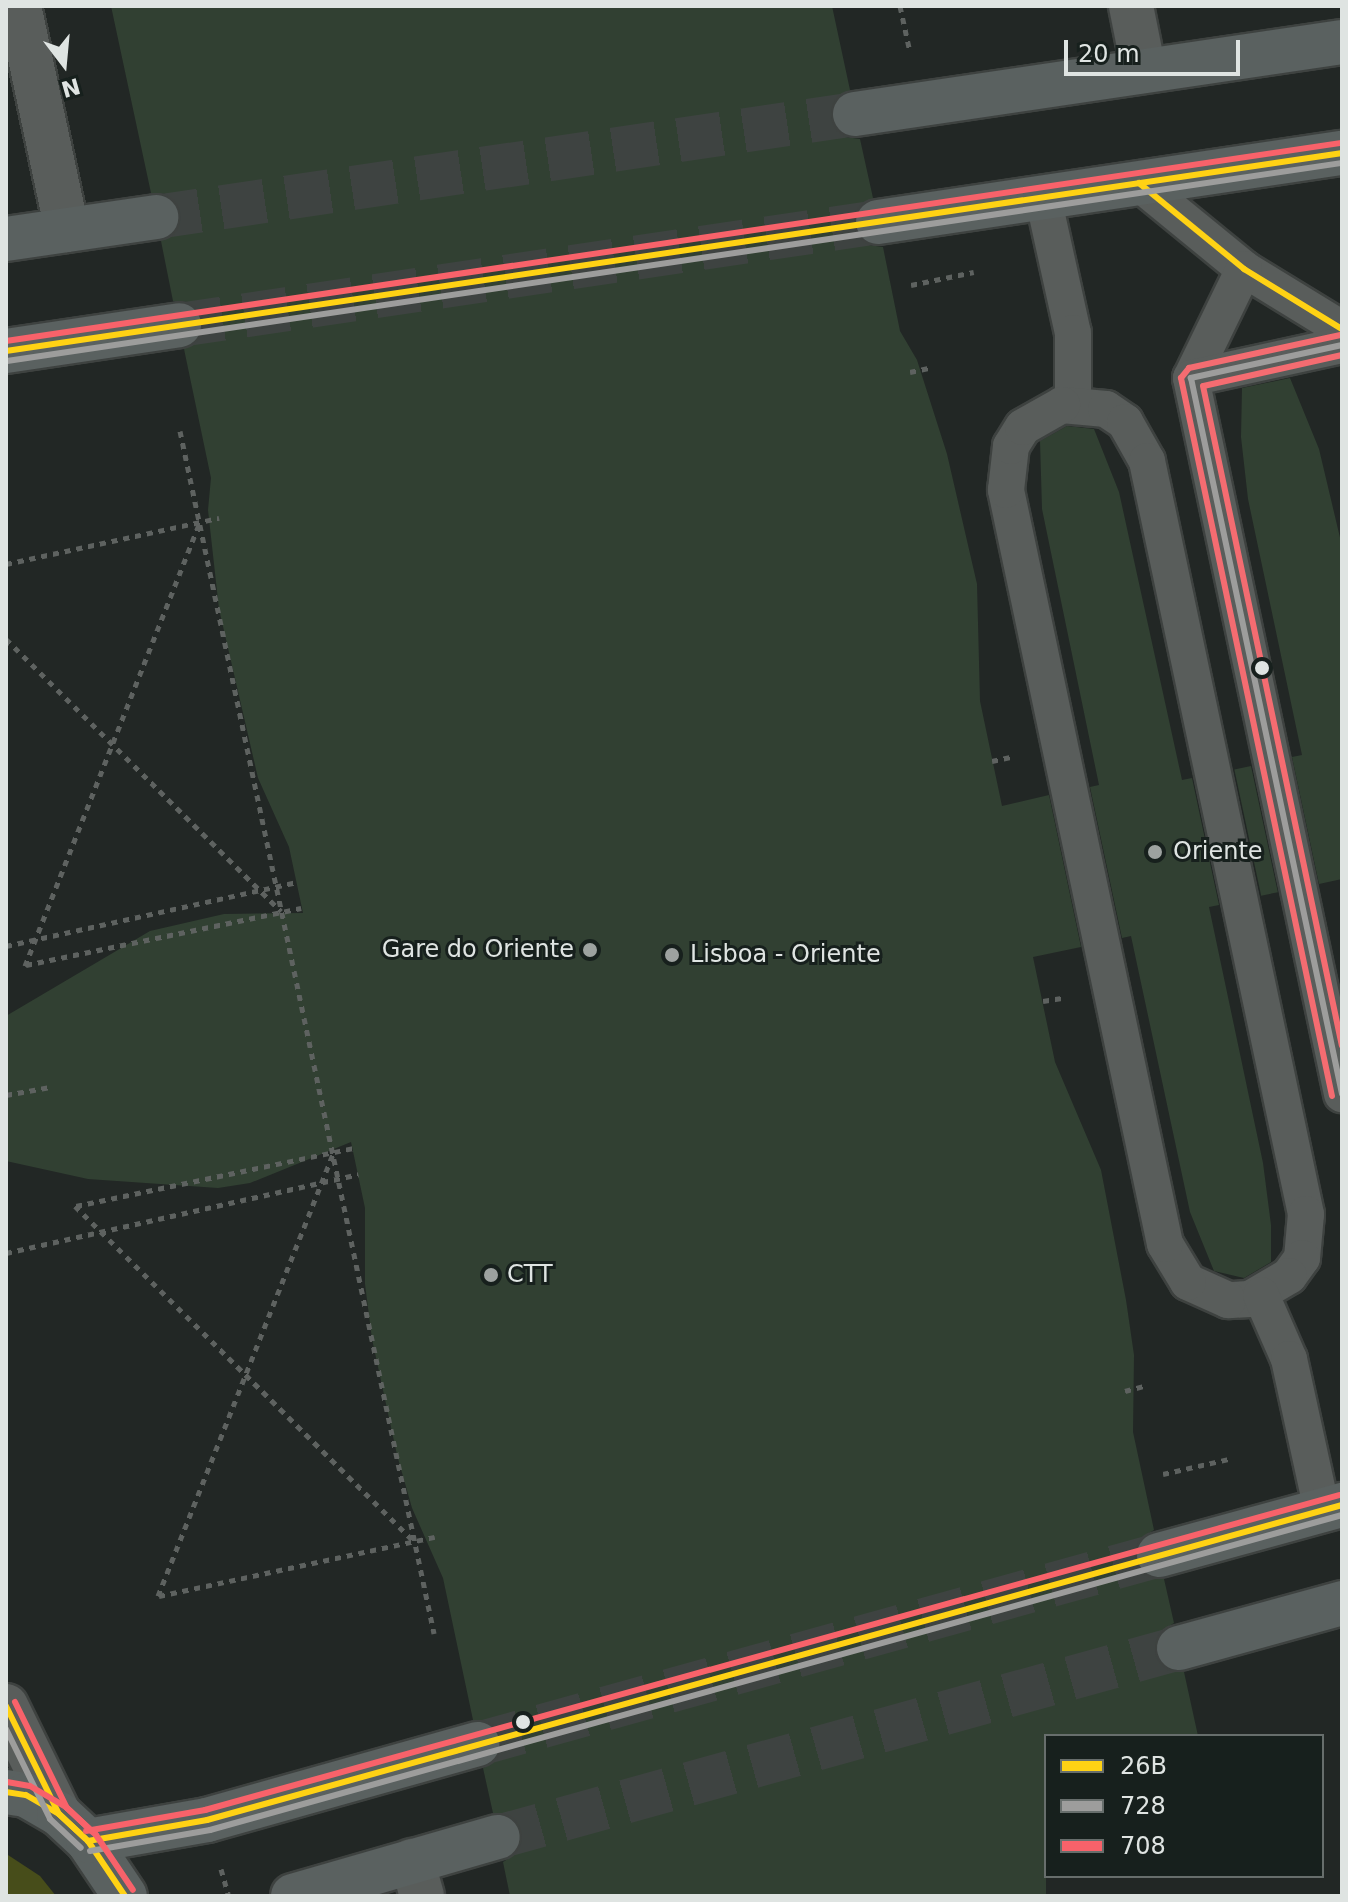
<!DOCTYPE html>
<style>
body{margin:0}
#map{position:relative;width:1348px;height:1902px;overflow:hidden;background:#222725;font-family:"DejaVu Sans",sans-serif}
div>[style]{position:absolute}
[style*='--x']{left:calc(var(--x)*1px);top:calc(var(--y)*1px);width:calc(var(--w)*1px);rotate:calc(var(--a)*1deg)}
.green>*{inset:0;background:#474d1a}
.building>*{inset:0;background:#314032;transform-origin:0 0}
.secondary-tunnel>*{height:44px;margin-top:-22px;transform-origin:0;background:repeating-linear-gradient(90deg,#3e4341 0 44px,transparent 0 66px)}
.path>*{height:5px;margin-top:-2.5px;transform-origin:0;background:repeating-linear-gradient(90deg,#5e6260 0 6px,transparent 0 12px)}
.roads{filter:drop-shadow(2px 0 #3e4240) drop-shadow(-2px 0 #3e4240) drop-shadow(0 2px #3e4240) drop-shadow(0 -2px #3e4240)}
.lane>*{height:36px;margin:-18px;padding:0 18px;transform-origin:18px;border-radius:18px;background:#595d5b}
.street>*{height:44px;margin:-22px;padding:0 22px;transform-origin:22px;border-radius:22px;background:#595d5b}
.secondary>*{height:44px;margin:-22px;padding:0 22px;transform-origin:22px;border-radius:22px;background:#5a6160}
.path-bridge>*{height:5px;margin-top:-2.5px;transform-origin:0;background:repeating-linear-gradient(90deg,#5e6260 0 6px,transparent 0 12px)}
.bus-1>*{height:6px;margin:-3px;padding:0 3px;transform-origin:3px;border-radius:3px;background:#ffd214}
.bus-2>*{height:6px;margin:-3px;padding:0 3px;transform-origin:3px;border-radius:3px;background:#9d9d9c}
.bus-3>*{height:6px;margin:-3px;padding:0 3px;transform-origin:3px;border-radius:3px;background:#f8626a}
.bus-4>*{height:6px;margin:-3px;padding:0 3px;transform-origin:3px;border-radius:3px;background:#9d9d9c}
.bus-5>*{height:6px;margin:-3px;padding:0 3px;transform-origin:3px;border-radius:3px;background:#f46c71}
.bus-6>*{height:6px;margin:-3px;padding:0 3px;transform-origin:3px;border-radius:3px;background:#f46c71}
.dots>*{width:22px;height:22px;translate:-50% -50%;box-sizing:border-box;border:4px solid #17201d;border-radius:50%}
span{translate:-50% -50%;white-space:nowrap;text-align:center;line-height:1.15;-webkit-text-stroke:6px #17201d;paint-order:stroke}
.poi-label{font-size:24px;color:#dfe4e2}
.left{translate:0 -50%;text-align:left}
.right{translate:-100% -50%;text-align:right}
.frame{position:absolute;inset:0;border:8px solid #dfe4e2;pointer-events:none}
.legend{position:absolute;left:1044px;top:1734px;width:280px;height:144px;box-sizing:border-box;background:#17201d;border:2px solid #676e6c;margin:0;padding:10px 14px;list-style:none;font-size:24px;color:#dfe4e2}
.legend li{display:flex;align-items:center;gap:16px;height:40px}
.legend b{width:40px;border:2px solid #676e6c}
.north{position:absolute;left:24px;top:24px;width:80px;height:80px;-webkit-text-stroke:6px #17201d;paint-order:stroke;rotate:164deg;font-size:22px;font-weight:700;line-height:32px;text-align:center;color:#dfe4e2}
.north::after{content:'';display:block;margin:auto;width:28px;height:36px;background:#dfe4e2;clip-path:polygon(50% 0,100% 100%,50% 72%,0 100%)}
.scale{position:absolute;left:1064px;top:40px;width:176px;height:36px;box-sizing:border-box;border:4px solid #dfe4e2;border-top:0;padding-left:10px;font-size:24px;line-height:28px;white-space:nowrap;color:#dfe4e2;-webkit-text-stroke:6px #17201d;paint-order:stroke}
</style>
<div id="map">
<div class="green">
<div style="clip-path:polygon(8px 1855px,40px 1876px,56px 1896px,6px 1896px)"></div>
</div>
<div class="building">
<div style="clip-path:polygon(111px 6px,832px 6px,850px 90px,832px 104px,830px 118px,845px 137px,860px 139px,873px 198px,855px 212px,853px 226px,868px 245px,883px 247px,900px 331px,917px 360px,947px 454px,977px 584px,980px 701px,1002px 806px,1049px 795px,1081px 947px,1033px 957px,1055px 1062px,1101px 1170px,1126px 1300px,1134px 1355px,1133px 1432px,1154px 1530px,1141px 1538px,1135px 1561px,1142px 1573px,1164px 1579px,1174px 1623px,1161px 1631px,1155px 1654px,1162px 1666px,1184px 1672px,1198px 1736px,1046px 1736px,1046px 1896px,510px 1896px,503px 1862px,516px 1854px,522px 1831px,515px 1819px,493px 1813px,483px 1768px,496px 1761px,502px 1738px,495px 1726px,473px 1720px,443px 1578px,412px 1508px,397px 1455px,372px 1339px,365px 1284px,365px 1208px,351px 1142px,250px 1183px,218px 1188px,88px 1179px,6px 1161px,6px 1016px,150px 931px,224px 914px,303px 913px,289px 847px,258px 778px,219px 609px,208px 510px,211px 478px,184px 349px,202px 335px,204px 321px,189px 302px,173px 301px,161px 241px,179px 227px,181px 213px,166px 194px,151px 193px)"></div>
<div style="clip-path:polygon(1290px 378px,1319px 449px,1342px 546px,1342px 879px,1319px 884px,1292px 757px,1302px 755px,1248px 499px,1241px 437px,1242px 388px)"></div>
<div style="clip-path:polygon(1067px 426px,1094px 429px,1119px 492px,1182px 780px,1192px 778px,1219px 905px,1209px 907px,1263px 1163px,1271px 1225px,1271px 1262px,1244px 1278px,1214px 1271px,1190px 1212px,1131px 936px,1122px 938px,1090px 787px,1099px 785px,1042px 509px,1040px 441px)"></div>
<div style="left:1251px;top:766px;width:129px;height:17px;rotate:78deg"></div>
</div>
<div class="secondary-tunnel">
<div style="--x:156;--y:217;--w:707;--a:-8.38"></div>
<div style="--x:179;--y:325;--w:707;--a:-8.38"></div>
<div style="--x:478;--y:1744;--w:707;--a:-15.51"></div>
<div style="--x:498;--y:1837;--w:707;--a:-15.51"></div>
</div>
<div class="path">
<div style="--x:900;--y:6;--w:47;--a:77.7"></div>
<div style="--x:911;--y:285;--w:64;--a:-11.7"></div>
<div style="--x:910;--y:372;--w:19;--a:-12"></div>
<div style="--x:180;--y:431;--w:1229;--a:78.07"></div>
<div style="--x:6;--y:564;--w:218;--a:-12.2"></div>
<div style="--x:6;--y:639;--w:387;--a:44.7"></div>
<div style="--x:992;--y:761;--w:19;--a:-12"></div>
<div style="--x:26;--y:965;--w:281;--a:-11.7"></div>
<div style="--x:25;--y:966;--w:475;--a:-68.5"></div>
<div style="--x:1043;--y:1001;--w:19;--a:-9"></div>
<div style="--x:6;--y:1095;--w:45;--a:-10.3"></div>
<div style="--x:75;--y:1206;--w:477;--a:44.7"></div>
<div style="--x:76;--y:1206;--w:283;--a:-11.8"></div>
<div style="--x:1125;--y:1391;--w:20;--a:-15"></div>
<div style="--x:1163;--y:1474;--w:68;--a:-12.8"></div>
<div style="--x:158;--y:1596;--w:476;--a:-68.4"></div>
<div style="--x:159;--y:1596;--w:282;--a:-12.1"></div>
<div style="--x:221;--y:1869;--w:26;--a:74"></div>
</div>
<div class="roads">
<div class="lane">
<div style="--x:1139;--y:183;--w:136;--a:39.3"></div>
<div style="--x:1244;--y:269;--w:115;--a:31.5"></div>
<div style="--x:1043;--y:197;--w:139;--a:77.6"></div>
<div style="--x:1073;--y:333;--w:72;--a:90"></div>
<div style="--x:1244;--y:269;--w:121;--a:115.9"></div>
<div style="--x:1191;--y:378;--w:732;--a:78.09"></div>
<div style="--x:1191;--y:378;--w:155;--a:-12.3"></div>
<div style="--x:1062;--y:405;--w:44;--a:5.2"></div>
<div style="--x:1106;--y:409;--w:23;--a:34"></div>
<div style="--x:1125;--y:422;--w:45;--a:60.6"></div>
<div style="--x:1147;--y:461;--w:770;--a:78.08"></div>
<div style="--x:1306;--y:1214;--w:44;--a:95.2"></div>
<div style="--x:1302;--y:1258;--w:22;--a:126"></div>
<div style="--x:1289;--y:1276;--w:45;--a:149.5"></div>
<div style="--x:1250;--y:1299;--w:22;--a:177"></div>
<div style="--x:1228;--y:1300;--w:44;--a:-155.8"></div>
<div style="--x:1188;--y:1282;--w:44;--a:-121.2"></div>
<div style="--x:1165;--y:1244;--w:771;--a:-101.91"></div>
<div style="--x:1006;--y:490;--w:44;--a:-83.5"></div>
<div style="--x:1011;--y:446;--w:22;--a:-58"></div>
<div style="--x:1023;--y:427;--w:45;--a:-29.4"></div>
<div style="--x:1261;--y:1295;--w:70;--a:66.4"></div>
<div style="--x:1289;--y:1359;--w:155;--a:77.7"></div>
</div>
<div class="street">
<div style="--x:19;--y:6;--w:229;--a:77.9"></div>
<div style="--x:1131;--y:6;--w:66;--a:78.7"></div>
<div style="--x:6;--y:1706;--w:120;--a:63.9"></div>
<div style="--x:412;--y:1861;--w:36;--a:74"></div>
</div>
<div class="secondary">
<div style="--x:855;--y:114;--w:492;--a:-8.4"></div>
<div style="--x:878;--y:222;--w:469;--a:-8.5"></div>
<div style="--x:6;--y:239;--w:152;--a:-8.3"></div>
<div style="--x:6;--y:351;--w:175;--a:-8.5"></div>
<div style="--x:1159;--y:1555;--w:190;--a:-15.3"></div>
<div style="--x:1179;--y:1648;--w:169;--a:-15.4"></div>
<div style="--x:6;--y:1792;--w:20;--a:9"></div>
<div style="--x:26;--y:1795;--w:38;--a:30"></div>
<div style="--x:59;--y:1814;--w:40;--a:43"></div>
<div style="--x:88;--y:1841;--w:66;--a:56.1"></div>
<div style="--x:88;--y:1841;--w:121;--a:-10"></div>
<div style="--x:207;--y:1820;--w:281;--a:-15.7"></div>
<div style="--x:293;--y:1896;--w:213;--a:-16.1"></div>
</div>
</div>
<div class="path-bridge">
<div style="--x:6;--y:946;--w:297;--a:-12.4"></div>
<div style="--x:6;--y:1253;--w:361;--a:-12.6"></div>
</div>
<div class="bus-1">
<div style="--x:1139;--y:183;--w:136;--a:39.3"></div>
<div style="--x:1244;--y:269;--w:115;--a:31.5"></div>
<div style="--x:6;--y:351;--w:1351;--a:-8.43"></div>
<div style="--x:6;--y:1706;--w:120;--a:63.9"></div>
<div style="--x:59;--y:1814;--w:35;--a:43"></div>
<div style="--x:6;--y:1792;--w:20;--a:9"></div>
<div style="--x:26;--y:1795;--w:38;--a:30"></div>
<div style="--x:59;--y:1814;--w:40;--a:43"></div>
<div style="--x:88;--y:1841;--w:66;--a:56.1"></div>
<div style="--x:88;--y:1841;--w:121;--a:-10"></div>
<div style="--x:207;--y:1820;--w:1178;--a:-15.51"></div>
</div>
<div class="bus-2">
<div style="--x:7;--y:361;--w:1350;--a:-8.44"></div>
<div style="--x:6;--y:1729;--w:100;--a:63.9"></div>
<div style="--x:50;--y:1819;--w:42;--a:43.1"></div>
<div style="--x:90;--y:1851;--w:122;--a:-9.9"></div>
<div style="--x:210;--y:1830;--w:1175;--a:-15.55"></div>
</div>
<div class="bus-3">
<div style="--x:6;--y:341;--w:1350;--a:-8.44"></div>
<div style="--x:15;--y:1702;--w:118;--a:63.9"></div>
<div style="--x:67;--y:1808;--w:34;--a:43"></div>
<div style="--x:7;--y:1782;--w:23;--a:10"></div>
<div style="--x:30;--y:1786;--w:42;--a:30.3"></div>
<div style="--x:66;--y:1807;--w:41;--a:43"></div>
<div style="--x:96;--y:1835;--w:66;--a:56.1"></div>
<div style="--x:86;--y:1831;--w:121;--a:-10"></div>
<div style="--x:205;--y:1810;--w:1177;--a:-15.52"></div>
</div>
<div class="bus-4">
<div style="--x:1342;--y:345;--w:155;--a:167.7"></div>
<div style="--x:1191;--y:378;--w:732;--a:78.09"></div>
</div>
<div class="bus-5">
<div style="--x:1332;--y:1096;--w:734;--a:-101.88"></div>
<div style="--x:1181;--y:378;--w:13;--a:-51"></div>
<div style="--x:1189;--y:368;--w:155;--a:-12.3"></div>
</div>
<div class="bus-6">
<div style="--x:1342;--y:355;--w:142;--a:167.4"></div>
<div style="--x:1203;--y:386;--w:674;--a:78.11"></div>
</div>
<div class="dots">
<div style="left:1262px;top:668px;background:#dfe4e2"></div>
<div style="left:1155px;top:852px;background:#9da2a0"></div>
<div style="left:590px;top:950px;background:#9da2a0"></div>
<div style="left:672px;top:955px;background:#9da2a0"></div>
<div style="left:491px;top:1275px;background:#9da2a0"></div>
<div style="left:523px;top:1722px;background:#dfe4e2"></div>
</div>
<div class="poi-label">
<span class="left" style="left:1173px;top:852px">Oriente</span>
<span class="right" style="left:574px;top:950px">Gare do Oriente</span>
<span class="left" style="left:690px;top:955px">Lisboa - Oriente</span>
<span class="left" style="left:507px;top:1275px">CTT</span>
</div>
<div class="frame"></div>
<ul class="legend">
<li><b style="height:10px;background:#ffd214"></b>26B</li>
<li><b style="height:10px;background:#9d9d9c"></b>728</li>
<li><b style="height:10px;background:#f8626a"></b>708</li>
</ul>
<div class="north">N</div>
<div class="scale">20 m</div>
</div>
